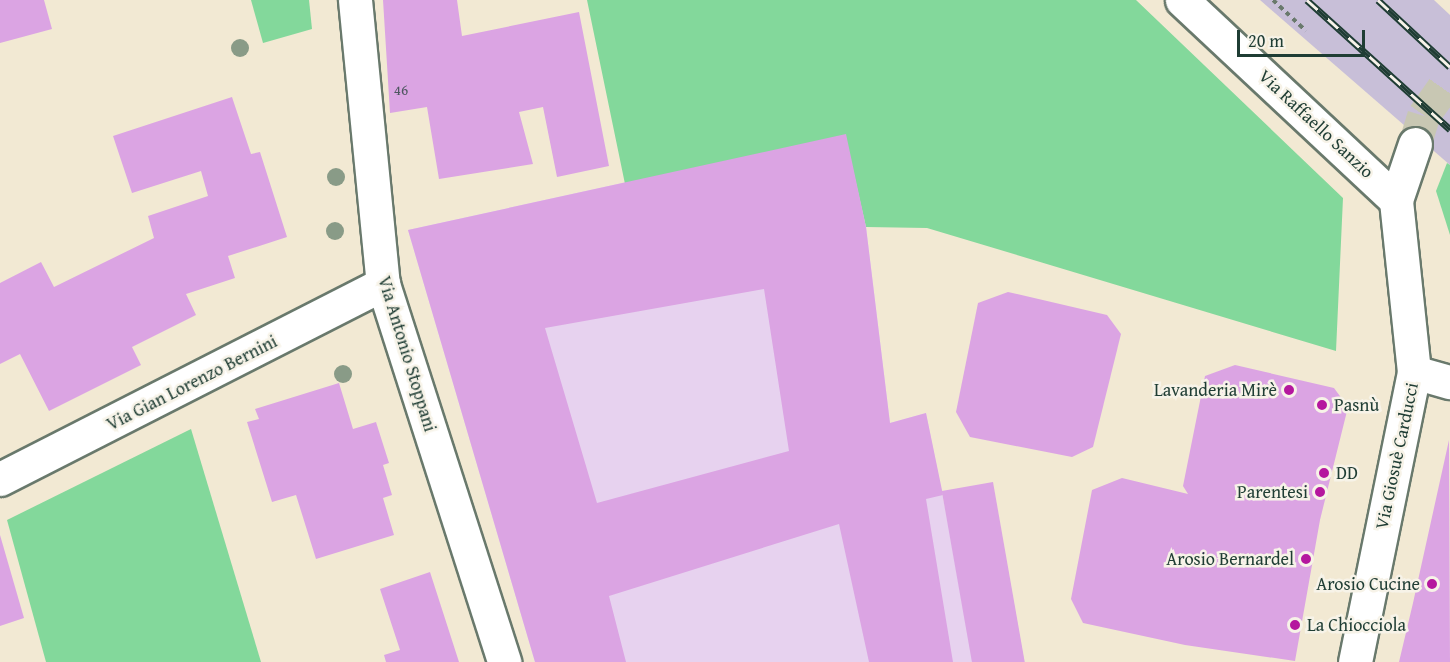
<!DOCTYPE html>
<meta charset="utf-8">
<style>
body{margin:0}
#map{position:relative;width:1450px;height:662px;overflow:hidden;background:#f2e9d3;font-family:"Gentium Book Plus",serif}
div>[style]{position:absolute}
[style*='--x']{left:calc(var(--x)*1px);top:calc(var(--y)*1px);width:calc(var(--w)*1px);rotate:calc(var(--a)*1deg)}
.built>*{inset:0;background:#e7d2ef}
.industrial>*{inset:0;background:#c8bfd8}
.green>*{inset:0;background:#83d89b}
.building>*{inset:0;background:#dba4e3;transform-origin:0 0}
.tertiary-tunnel>*{height:33px;margin-top:-16.5px;transform-origin:0;background:repeating-linear-gradient(90deg,#c8c7b3 0 33px,transparent 0 49px)}
.path>*{height:4px;margin-top:-2px;transform-origin:0;background:repeating-linear-gradient(90deg,#69796c 0 4.5px,transparent 0 9px)}
.roads{filter:drop-shadow(2px 0 #69796c) drop-shadow(-2px 0 #69796c) drop-shadow(0 2px #69796c) drop-shadow(0 -2px #69796c)}
.minor>*{height:33px;margin:-16.5px;padding:0 16.5px;transform-origin:16.5px;border-radius:16.5px;background:#fff}
.tertiary>*{height:33px;margin:-16.5px;padding:0 16.5px;transform-origin:16.5px;border-radius:16.5px;background:#fff}
.rail>*{height:7px;margin-top:-3.5px;transform-origin:0;background:repeating-linear-gradient(90deg,#f7f3e8 0 14px,#1f3d34 0 28px);box-sizing:border-box;border-block:2px solid #1f3d34}
.trees>*{width:18px;height:18px;margin:-9px;border-radius:50%;background:#899b87}
.dots>*{width:16px;height:16px;translate:-50% -50%;box-sizing:border-box;border:3px solid #f7f3e8;border-radius:50%}
span{translate:-50% -50%;white-space:nowrap;text-align:center;line-height:1.15;-webkit-text-stroke:5px #f7f3e8;paint-order:stroke}
.number-label{font-size:15px;color:#4e5760}
.number-label span{-webkit-text-stroke-width:0}
.street-label{font-size:18px;color:#1f3d34}
.poi-label{font-size:18px;color:#1f3d34}
.right{translate:-100% -50%;text-align:right}
.left{translate:0 -50%;text-align:left}
.scale{position:absolute;left:1237px;top:30px;width:128px;height:27px;box-sizing:border-box;border:3px solid #1f3d34;border-top:0;padding-left:8px;font-size:18px;line-height:21px;white-space:nowrap;color:#1f3d34;-webkit-text-stroke:4px #f7f3e8;paint-order:stroke}
</style>
<div id="map">
<div class="built">
<div style="clip-path:polygon(846px 134px,866px 227px,890px 423px,926px 413px,976px 662px,535px 662px,408px 230px)"></div>
</div>
<div class="industrial">
<div style="clip-path:polygon(1260px 0,1434px 0,1450px 15px,1450px 165px)"></div>
</div>
<div class="green">
<div style="clip-path:polygon(251px 0,309px 0,312px 29px,263px 43px)"></div>
<div style="clip-path:polygon(587px 0,1136px 0,1343px 198px,1336px 351px,927px 228px,866px 227px,845px 135px,625px 184px)"></div>
<div style="clip-path:polygon(1447px 163px,1450px 165px,1450px 235px,1436px 191px)"></div>
<div style="clip-path:polygon(191px 429px,261px 662px,46px 662px,7px 520px)"></div>
</div>
<div class="building">
<div style="clip-path:polygon(0 0,44px 0,52px 29px,0 43px)"></div>
<div style="clip-path:polygon(383px 0,457px 0,462px 36px,579px 12px,609px 166px,557px 177px,543px 107px,519px 112px,533px 164px,439px 179px,427px 107px,390px 113px)"></div>
<div style="clip-path:polygon(232px 97px,251px 154px,260px 152px,287px 237px,228px 256px,235px 278px,186px 294px,196px 315px,132px 347px,141px 365px,49px 411px,20px 354px,0 364px,0 283px,41px 262px,54px 287px,154px 238px,148px 216px,208px 196px,201px 171px,132px 193px,113px 136px)"></div>
<div style="clip-path:polygon(evenodd,846px 134px,866px 227px,890px 423px,926px 413px,943px 495px,926px 499px,953px 662px,869px 662px,839px 524px,609px 596px,626px 662px,535px 662px,408px 230px,846px 134px,764px 289px,789px 451px,597px 503px,545px 328px,764px 289px)"></div>
<div style="clip-path:polygon(1008px 292px,1107px 315px,1121px 334px,1093px 447px,1072px 457px,970px 437px,956px 412px,978px 303px)"></div>
<div style="clip-path:polygon(1235px 365px,1334px 388px,1348px 407px,1320px 520px,1295px 661px,1185px 645px,1083px 623px,1071px 599px,1092px 490px,1122px 478px,1188px 494px,1183px 486px,1205px 376px)"></div>
<div style="clip-path:polygon(339px 383px,353px 429px,376px 422px,389px 463px,383px 465px,392px 495px,383px 498px,394px 535px,316px 559px,296px 495px,272px 502px,247px 422px,259px 419px,255px 409px)"></div>
<div style="clip-path:polygon(1449px 440px,1450px 662px,1399px 662px,1413px 603px)"></div>
<div style="left:993px;top:482px;width:183px;height:52px;rotate:80deg"></div>
<div style="clip-path:polygon(0 535px,24px 618px,0 626px)"></div>
<div style="clip-path:polygon(430px 572px,459px 662px,386px 662px,384px 655px,400px 650px,380px 589px)"></div>
</div>
<div class="tertiary-tunnel">
<div style="--x:1415;--y:144;--w:30;--a:-73"></div>
<div style="--x:1424;--y:115;--w:45;--a:-54.9"></div>
</div>
<div class="path">
<div style="--x:1273;--y:0;--w:45;--a:43.2"></div>
</div>
<div class="roads">
<div class="minor">
<div style="--x:355;--y:0;--w:285;--a:84.4"></div>
<div style="--x:383;--y:284;--w:397;--a:72.2"></div>
<div style="--x:1182;--y:0;--w:293;--a:43.1"></div>
<div style="--x:1414;--y:372;--w:37;--a:16"></div>
<div style="--x:0;--y:479;--w:430;--a:-27"></div>
</div>
<div class="tertiary">
<div style="--x:1355;--y:662;--w:296;--a:-78.5"></div>
<div style="--x:1414;--y:372;--w:173;--a:-96"></div>
<div style="--x:1396;--y:200;--w:59;--a:-71.3"></div>
</div>
</div>
<div class="rail">
<div style="--x:1307;--y:0;--w:193;--a:42.1"></div>
<div style="--x:1378;--y:0;--w:98;--a:42.9"></div>
</div>
<div class="trees">
<div style="left:240px;top:48px"></div>
<div style="left:336px;top:177px"></div>
<div style="left:335px;top:231px"></div>
<div style="left:343px;top:374px"></div>
</div>
<div class="dots">
<div style="left:1289px;top:390px;background:#b5179e"></div>
<div style="left:1322px;top:405px;background:#b5179e"></div>
<div style="left:1324px;top:473px;background:#b5179e"></div>
<div style="left:1320px;top:492px;background:#b5179e"></div>
<div style="left:1306px;top:559px;background:#b5179e"></div>
<div style="left:1432px;top:584px;background:#b5179e"></div>
<div style="left:1295px;top:625px;background:#b5179e"></div>
</div>
<div class="number-label">
<span style="left:401px;top:90px">46</span>
</div>
<div class="street-label">
<span style="left:1316px;top:124px;rotate:43deg">Via Raffaello Sanzio</span>
<span style="left:407px;top:354px;rotate:73deg">Via Antonio Stoppani</span>
<span style="left:192px;top:383px;rotate:-27deg">Via Gian Lorenzo Bernini</span>
<span style="left:1397px;top:456px;rotate:-78deg">Via Giosuè Carducci</span>
</div>
<div class="poi-label">
<span class="right" style="left:1277px;top:390px">Lavanderia Mirè</span>
<span class="left" style="left:1334px;top:405px">Pasnù</span>
<span class="left" style="left:1336px;top:473px">DD</span>
<span class="right" style="left:1308px;top:492px">Parentesi</span>
<span class="right" style="left:1294px;top:559px">Arosio Bernardel</span>
<span class="right" style="left:1420px;top:584px">Arosio Cucine</span>
<span class="left" style="left:1307px;top:625px">La Chiocciola</span>
</div>
<div class="scale">20 m</div>
</div>
